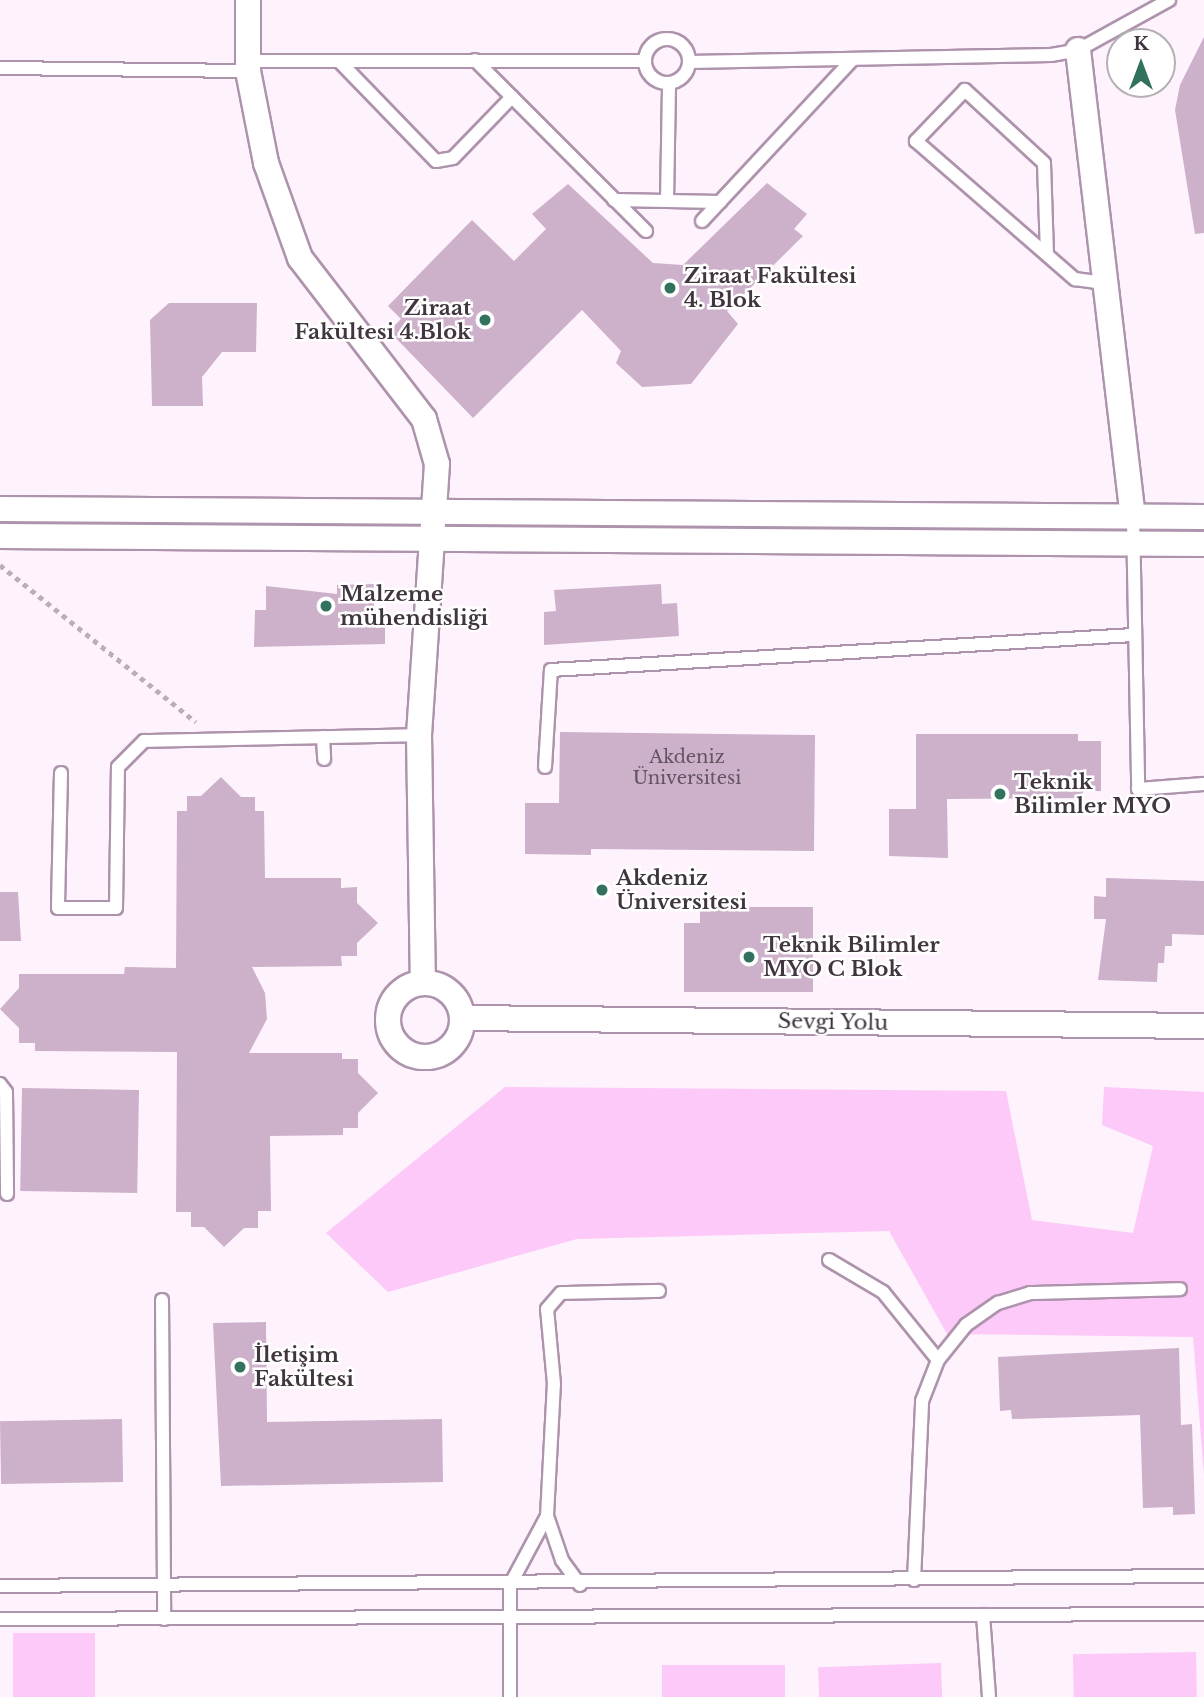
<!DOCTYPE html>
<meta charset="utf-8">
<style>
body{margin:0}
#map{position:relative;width:1204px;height:1697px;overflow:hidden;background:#fef2fd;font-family:"Libre Baskerville",serif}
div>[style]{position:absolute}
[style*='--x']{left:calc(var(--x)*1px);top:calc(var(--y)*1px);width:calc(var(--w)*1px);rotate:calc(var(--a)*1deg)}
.green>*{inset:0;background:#fcc9f8;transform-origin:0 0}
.building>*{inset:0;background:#cdb0ca;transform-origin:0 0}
.path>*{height:4.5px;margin-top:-2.25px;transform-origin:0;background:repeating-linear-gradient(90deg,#baaeb9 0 5px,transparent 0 10px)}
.roads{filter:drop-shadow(2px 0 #ae93ac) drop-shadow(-2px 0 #ae93ac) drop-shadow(0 2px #ae93ac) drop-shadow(0 -2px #ae93ac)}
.lane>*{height:12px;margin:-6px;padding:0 6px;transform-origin:6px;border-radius:6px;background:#fff}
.lane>.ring{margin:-6px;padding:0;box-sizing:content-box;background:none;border:12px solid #fff;border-radius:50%}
.street>*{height:24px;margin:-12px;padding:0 12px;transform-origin:12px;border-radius:12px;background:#fff}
.street>.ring{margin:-12px;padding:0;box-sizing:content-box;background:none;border:24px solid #fff;border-radius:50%}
.dots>*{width:19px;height:19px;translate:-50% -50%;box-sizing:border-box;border:4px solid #fff;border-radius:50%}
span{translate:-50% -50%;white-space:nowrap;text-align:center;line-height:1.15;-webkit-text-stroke:5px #fff;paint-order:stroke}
.number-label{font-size:18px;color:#645462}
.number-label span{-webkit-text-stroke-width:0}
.poi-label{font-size:21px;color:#413640;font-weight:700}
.left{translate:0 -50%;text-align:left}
.right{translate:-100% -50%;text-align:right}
.street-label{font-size:21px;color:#413640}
.north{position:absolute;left:1106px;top:28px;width:70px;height:70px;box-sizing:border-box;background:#fff;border:2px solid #b3afb3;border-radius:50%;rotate:0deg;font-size:19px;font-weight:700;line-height:28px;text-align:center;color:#413640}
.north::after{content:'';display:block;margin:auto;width:24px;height:32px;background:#32715e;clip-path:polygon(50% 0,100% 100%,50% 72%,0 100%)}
</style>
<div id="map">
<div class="green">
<div style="clip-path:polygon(505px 1087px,1006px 1091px,1032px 1220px,1133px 1233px,1153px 1146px,1102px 1125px,1104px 1087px,1204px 1092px,1204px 1475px,1193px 1337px,947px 1334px,889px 1231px,577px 1239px,388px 1292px,326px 1233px)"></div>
<div style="left:95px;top:1633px;width:64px;height:82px;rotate:90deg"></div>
<div style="left:1196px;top:1652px;width:45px;height:123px;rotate:89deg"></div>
<div style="left:941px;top:1663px;width:34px;height:123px;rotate:88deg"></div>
<div style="left:785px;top:1665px;width:32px;height:123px;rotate:90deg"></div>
</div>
<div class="building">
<div style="clip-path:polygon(1204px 37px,1204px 233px,1195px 234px,1175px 110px,1180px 85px)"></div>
<div style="clip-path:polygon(767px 183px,807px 214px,794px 229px,803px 236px,727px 311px,738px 324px,691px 384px,642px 387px,616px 363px,621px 351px,582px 310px,473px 418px,389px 331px,401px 319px,388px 306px,472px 220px,514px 261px,546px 229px,532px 214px,568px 184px,653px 263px,683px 265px)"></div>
<div style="clip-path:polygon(169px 303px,257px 303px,256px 352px,222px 352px,202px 377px,203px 406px,152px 406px,150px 320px)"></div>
<div style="clip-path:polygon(374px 584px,374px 608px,385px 607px,385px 644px,254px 647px,255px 610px,266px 610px,266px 586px,337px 594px,337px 585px)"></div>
<div style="clip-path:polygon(661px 584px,662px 604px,677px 603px,679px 636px,544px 645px,544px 612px,556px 611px,554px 590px)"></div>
<div style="clip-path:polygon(560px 732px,815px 735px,814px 851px,591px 849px,591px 855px,525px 854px,525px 803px,559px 803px)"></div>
<div style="clip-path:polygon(916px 734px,1078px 734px,1078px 741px,1101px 741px,1101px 791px,1083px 791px,1083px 798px,947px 799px,948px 858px,889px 856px,889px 809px,916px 809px)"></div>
<div style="clip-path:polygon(221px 777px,241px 797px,255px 797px,255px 811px,264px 811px,265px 878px,341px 878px,341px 888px,357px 887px,357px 903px,378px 923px,357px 943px,357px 956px,341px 956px,342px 966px,252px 967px,265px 993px,267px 1019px,249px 1053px,342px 1053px,342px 1059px,358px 1059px,358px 1073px,378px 1093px,358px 1113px,358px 1128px,343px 1128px,343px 1135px,270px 1136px,271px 1211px,258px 1211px,258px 1228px,244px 1228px,224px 1247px,204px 1227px,191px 1227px,191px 1212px,176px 1212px,177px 1052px,35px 1051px,35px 1043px,19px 1043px,19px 1028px,0 1009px,19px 988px,19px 974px,124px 974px,125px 967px,176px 968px,177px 811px,187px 811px,187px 796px,201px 796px)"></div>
<div style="clip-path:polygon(1106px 878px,1204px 881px,1204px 935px,1172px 934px,1172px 946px,1165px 946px,1164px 963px,1158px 963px,1157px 982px,1098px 980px,1106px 919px,1094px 919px,1094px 896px,1106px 897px)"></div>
<div style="clip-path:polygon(0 892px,18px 892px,21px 941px,0 941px)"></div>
<div style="clip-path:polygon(700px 907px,813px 907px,813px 992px,684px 992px,684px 923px,700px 923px)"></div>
<div style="left:139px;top:1090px;width:103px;height:117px;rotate:91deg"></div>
<div style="clip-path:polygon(266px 1322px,267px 1422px,442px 1419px,443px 1482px,221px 1486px,213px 1323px)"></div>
<div style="clip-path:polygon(1179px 1348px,1181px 1425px,1192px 1424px,1195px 1514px,1173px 1515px,1173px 1507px,1143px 1508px,1140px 1415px,1012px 1419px,1011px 1410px,1000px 1411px,998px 1357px)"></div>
<div style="left:122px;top:1419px;width:63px;height:122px;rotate:89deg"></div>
</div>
<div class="path">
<div style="--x:0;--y:565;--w:251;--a:38.7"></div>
</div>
<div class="roads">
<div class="lane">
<div class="ring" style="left:645px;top:39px;width:32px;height:32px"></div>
<div style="--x:475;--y:60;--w:242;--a:45"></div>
<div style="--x:248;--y:61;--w:397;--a:0"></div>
<div style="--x:339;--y:61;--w:139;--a:45.9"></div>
<div style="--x:436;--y:161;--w:17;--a:-10"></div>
<div style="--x:453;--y:158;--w:85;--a:-46"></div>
<div style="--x:689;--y:62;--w:362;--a:-1.1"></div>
<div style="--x:1051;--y:55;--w:27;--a:-10"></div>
<div style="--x:1078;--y:50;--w:104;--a:-28.8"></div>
<div style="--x:0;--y:68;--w:248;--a:0.7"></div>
<div style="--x:614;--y:200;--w:106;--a:1.1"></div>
<div style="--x:667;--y:201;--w:118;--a:-89"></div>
<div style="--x:702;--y:221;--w:220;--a:-47"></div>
<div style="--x:1047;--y:254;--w:91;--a:-91.9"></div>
<div style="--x:1044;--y:163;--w:108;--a:-137.3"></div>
<div style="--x:965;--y:90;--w:71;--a:133.9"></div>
<div style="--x:916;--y:141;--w:211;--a:41"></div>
<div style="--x:1075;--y:279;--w:29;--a:8"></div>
<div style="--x:1133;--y:517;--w:272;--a:88.9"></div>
<div style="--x:1138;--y:789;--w:66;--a:-4.3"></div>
<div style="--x:323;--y:737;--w:22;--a:87"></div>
<div style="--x:545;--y:767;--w:97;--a:-86.5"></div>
<div style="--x:551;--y:670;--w:583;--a:-3.44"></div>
<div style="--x:61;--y:773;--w:135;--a:91.3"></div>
<div style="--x:58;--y:908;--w:58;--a:0"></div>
<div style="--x:116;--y:908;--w:141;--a:-89.2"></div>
<div style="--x:118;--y:767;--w:37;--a:-45"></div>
<div style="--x:144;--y:741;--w:275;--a:-1.2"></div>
<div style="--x:0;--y:1084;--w:10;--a:53"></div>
<div style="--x:6;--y:1092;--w:102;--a:89.4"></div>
<div style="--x:829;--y:1260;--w:63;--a:30.7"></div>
<div style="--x:883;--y:1292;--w:87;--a:51"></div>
<div style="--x:162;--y:1300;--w:319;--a:89.6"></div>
<div style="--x:914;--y:1580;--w:179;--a:-87.4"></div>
<div style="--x:922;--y:1401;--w:44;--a:-68.7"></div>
<div style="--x:938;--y:1360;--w:45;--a:-51.3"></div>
<div style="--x:966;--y:1325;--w:39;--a:-35"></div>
<div style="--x:998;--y:1303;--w:34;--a:-17"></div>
<div style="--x:1030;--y:1293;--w:150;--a:-1.5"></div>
<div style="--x:580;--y:1585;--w:31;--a:-126"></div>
<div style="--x:562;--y:1560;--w:46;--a:-108.8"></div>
<div style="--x:547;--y:1516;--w:132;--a:-87"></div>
<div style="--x:554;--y:1384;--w:75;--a:-95.3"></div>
<div style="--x:547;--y:1309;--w:21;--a:-49"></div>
<div style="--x:561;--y:1293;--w:98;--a:-1.2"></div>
<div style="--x:0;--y:1586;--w:1204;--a:-0.48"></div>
<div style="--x:983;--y:1615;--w:82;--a:85.8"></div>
<div style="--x:0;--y:1619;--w:1204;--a:-0.24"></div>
<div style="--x:510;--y:1697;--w:112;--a:-90"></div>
<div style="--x:510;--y:1585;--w:78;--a:-61.8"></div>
</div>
<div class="street">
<div style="--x:248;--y:0;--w:71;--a:90"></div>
<div style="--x:248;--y:71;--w:94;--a:78.9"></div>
<div style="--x:266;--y:163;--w:101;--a:70.3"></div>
<div style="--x:300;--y:258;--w:203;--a:52.4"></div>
<div style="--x:424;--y:419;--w:47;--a:73.9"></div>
<div style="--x:437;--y:464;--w:272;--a:93.8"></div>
<div style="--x:419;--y:735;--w:248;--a:89.1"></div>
<div style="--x:1078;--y:50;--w:470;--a:83.3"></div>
<div style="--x:0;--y:509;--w:1204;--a:0.38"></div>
<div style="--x:0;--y:536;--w:1204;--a:0.38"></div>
<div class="ring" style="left:388px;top:983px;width:50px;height:50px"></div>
<div style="--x:462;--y:1018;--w:742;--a:0.62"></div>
</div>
</div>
<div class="dots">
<div style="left:670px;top:288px;background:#32715e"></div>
<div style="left:485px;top:320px;background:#32715e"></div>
<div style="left:326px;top:606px;background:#32715e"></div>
<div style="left:1000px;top:794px;background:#32715e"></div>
<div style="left:602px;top:890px;background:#32715e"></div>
<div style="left:749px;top:957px;background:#32715e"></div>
<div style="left:240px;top:1367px;background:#32715e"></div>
</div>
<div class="number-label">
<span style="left:687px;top:768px">Akdeniz<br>Üniversitesi</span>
</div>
<div class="poi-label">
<span class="left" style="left:684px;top:288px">Ziraat Fakültesi<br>4. Blok</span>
<span class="right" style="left:471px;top:320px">Ziraat<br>Fakültesi 4.Blok</span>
<span class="left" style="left:340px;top:606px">Malzeme<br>mühendisliği</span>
<span class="left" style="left:1014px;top:794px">Teknik<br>Bilimler MYO</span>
<span class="left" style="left:616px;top:890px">Akdeniz<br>Üniversitesi</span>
<span class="left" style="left:763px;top:957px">Teknik Bilimler<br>MYO C Blok</span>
<span class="left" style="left:254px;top:1367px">İletişim<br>Fakültesi</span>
</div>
<div class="street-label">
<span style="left:833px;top:1022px;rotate:1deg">Sevgi Yolu</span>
</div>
<div class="north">K</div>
</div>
